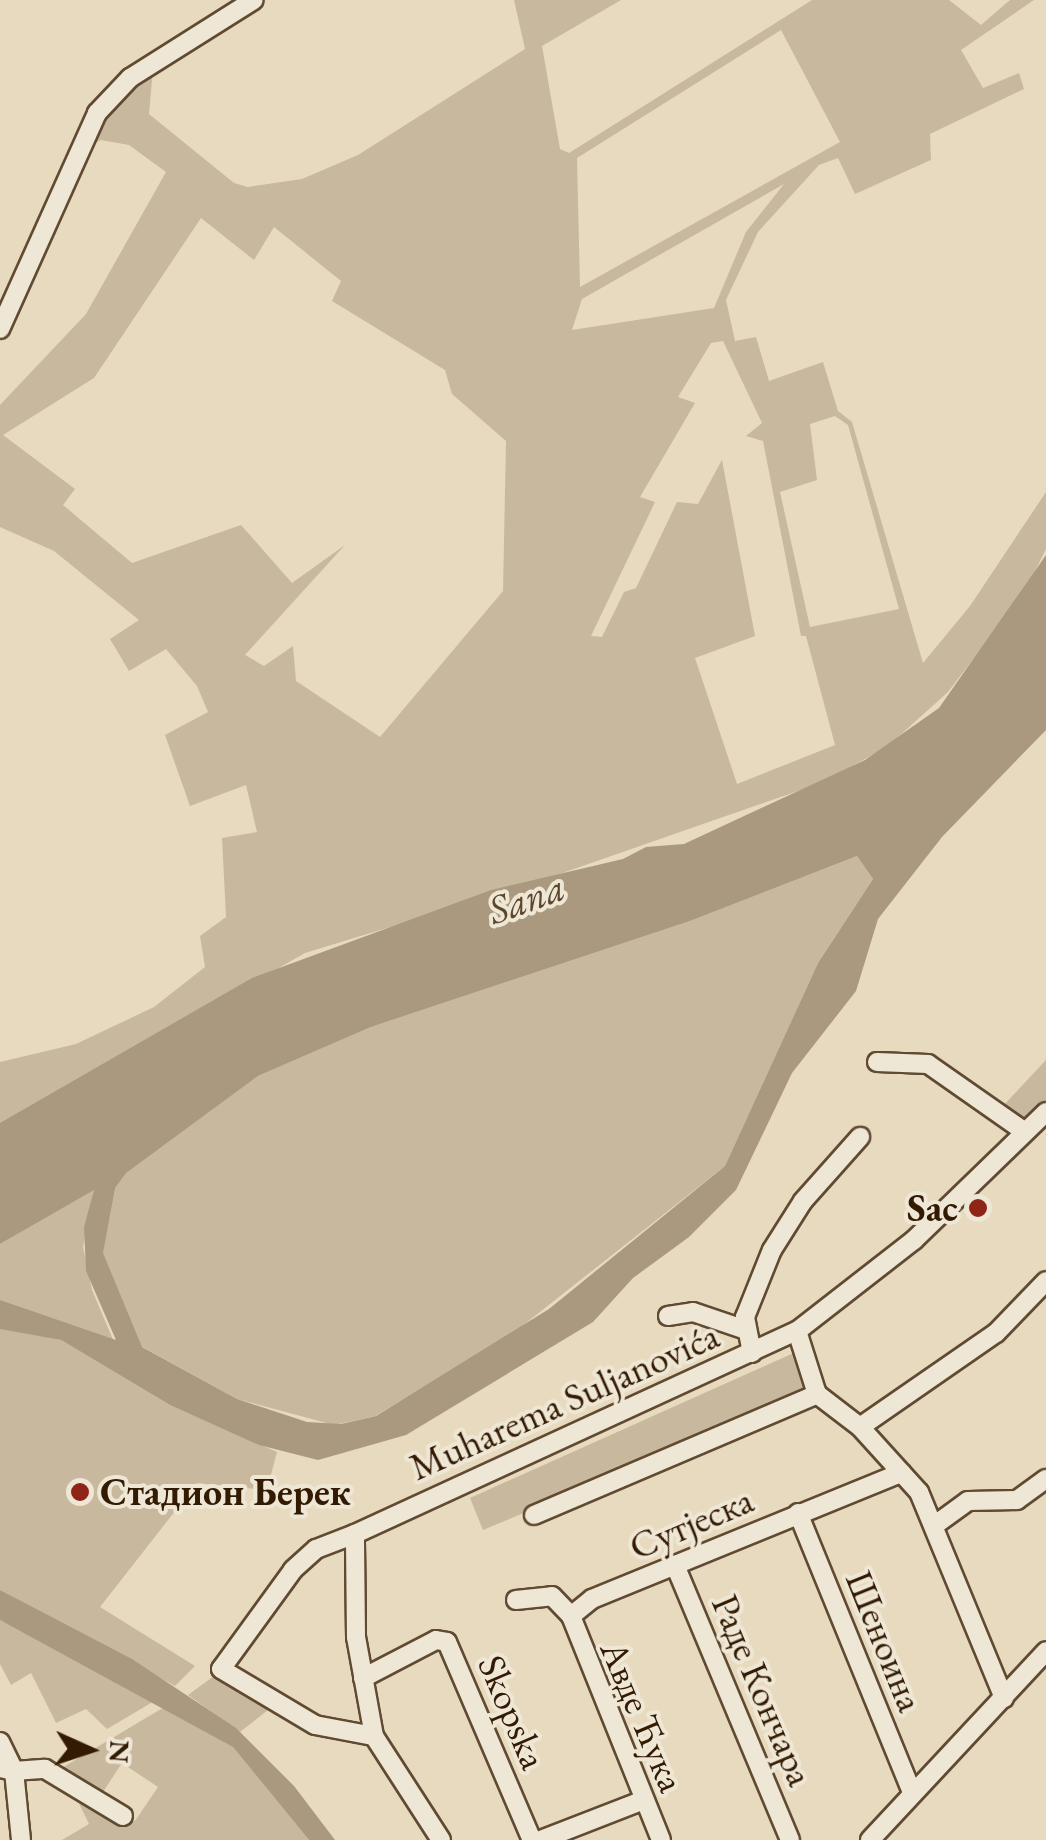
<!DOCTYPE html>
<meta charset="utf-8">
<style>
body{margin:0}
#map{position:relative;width:1046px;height:1840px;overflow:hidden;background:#e7dabe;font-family:"EB Garamond",serif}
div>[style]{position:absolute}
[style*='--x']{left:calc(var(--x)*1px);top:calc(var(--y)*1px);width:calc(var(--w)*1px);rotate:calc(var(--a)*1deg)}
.green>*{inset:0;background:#c8b99e}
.water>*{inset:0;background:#aa997e}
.roads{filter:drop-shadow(2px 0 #604a32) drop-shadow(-2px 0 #604a32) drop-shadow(0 2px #604a32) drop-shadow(0 -2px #604a32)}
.minor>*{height:18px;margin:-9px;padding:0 9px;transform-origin:9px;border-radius:9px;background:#efe7d5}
.dots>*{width:28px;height:28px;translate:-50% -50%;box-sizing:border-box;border:5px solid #efe7d5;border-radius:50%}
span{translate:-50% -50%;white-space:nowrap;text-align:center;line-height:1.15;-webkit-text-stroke:8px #efe7d5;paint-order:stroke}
.poi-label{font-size:38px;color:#331a03;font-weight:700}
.right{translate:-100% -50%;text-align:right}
.left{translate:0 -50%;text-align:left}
.street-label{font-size:38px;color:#331a03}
.water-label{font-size:40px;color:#5d462e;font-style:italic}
.north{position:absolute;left:40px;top:1700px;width:100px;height:100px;-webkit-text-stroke:8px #efe7d5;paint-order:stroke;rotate:93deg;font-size:28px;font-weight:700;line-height:40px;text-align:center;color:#331a03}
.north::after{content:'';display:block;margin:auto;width:35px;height:45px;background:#331a03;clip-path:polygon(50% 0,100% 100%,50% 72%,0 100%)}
</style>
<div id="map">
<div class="green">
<div style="clip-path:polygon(evenodd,514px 0,621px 0,542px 46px,560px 149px,569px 153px,812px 0,949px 0,981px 25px,1010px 0,1034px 0,961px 50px,983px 88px,1019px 73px,1024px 89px,930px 134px,931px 160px,855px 194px,838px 158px,819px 165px,758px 232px,726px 300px,735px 341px,756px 337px,769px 381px,823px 362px,838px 411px,852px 422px,923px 663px,970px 606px,1046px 492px,1046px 549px,1025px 591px,948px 692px,887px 747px,821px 783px,528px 885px,305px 953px,0 1126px,0 1062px,76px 1044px,154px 1007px,205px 967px,200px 936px,226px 917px,222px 838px,257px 832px,246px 785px,190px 806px,165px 735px,208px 712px,197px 686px,166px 649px,129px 671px,110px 639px,139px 620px,54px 551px,0 527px,0 405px,86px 314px,166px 172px,129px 145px,101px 140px,78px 151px,103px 107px,153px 68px,149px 114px,234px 183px,248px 187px,302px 179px,358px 155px,525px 49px,514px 0,781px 30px,840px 142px,580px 287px,577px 158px,781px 30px,514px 0,784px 184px,746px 232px,714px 308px,572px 330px,582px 299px,784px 184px,514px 0,201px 218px,254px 260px,274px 227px,341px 281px,332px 301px,445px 370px,452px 394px,506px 441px,503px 591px,380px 737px,296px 681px,293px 646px,264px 666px,245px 655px,345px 545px,292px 583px,241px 525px,132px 563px,63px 505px,75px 489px,3px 435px,94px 378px,201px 218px,514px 0,723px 341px,762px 423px,746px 436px,763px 441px,801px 636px,806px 636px,835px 745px,737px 784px,695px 658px,755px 636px,722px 460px,698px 504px,677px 502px,636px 588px,624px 592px,602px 637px,591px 636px,655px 502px,640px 497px,695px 403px,678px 397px,711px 343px,723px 341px,514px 0,835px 416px,848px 425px,899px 609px,810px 627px,780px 492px,817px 480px,810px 424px,835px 416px)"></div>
<div style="clip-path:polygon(857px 856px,873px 879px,818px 963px,725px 1166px,512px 1334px,375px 1416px,334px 1425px,237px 1399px,130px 1340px,94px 1240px,104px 1201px,125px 1173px,258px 1076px,371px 1027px,690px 921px)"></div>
<div style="clip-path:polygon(1046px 1060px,1046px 1103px,1021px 1121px,1003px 1106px)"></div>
<div style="clip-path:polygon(94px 1189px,83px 1247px,92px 1290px,114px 1342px,0 1300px,0 1244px)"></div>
<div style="clip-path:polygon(6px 1328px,61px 1340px,170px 1405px,277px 1452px,267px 1490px,197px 1483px,100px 1607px,195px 1666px,175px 1686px,0 1590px,0 1329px)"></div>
<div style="clip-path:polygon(798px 1351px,808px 1395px,483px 1530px,470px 1498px)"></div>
<div style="clip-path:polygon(0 1620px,127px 1685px,156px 1700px,107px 1729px,86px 1709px,56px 1723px,31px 1673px,11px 1685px,0 1664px)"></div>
<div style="clip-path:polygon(214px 1676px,268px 1710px,240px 1732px,188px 1695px)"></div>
<div style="clip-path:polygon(166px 1706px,233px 1747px,309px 1840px,62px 1840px,89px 1824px,72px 1789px,135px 1821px,158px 1787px,122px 1763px,99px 1798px,62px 1768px)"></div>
</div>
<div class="water">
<div style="clip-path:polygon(evenodd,1046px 555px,1046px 730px,942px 837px,878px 919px,856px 991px,792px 1073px,736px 1190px,689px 1237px,633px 1278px,593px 1322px,406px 1435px,318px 1460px,259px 1445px,170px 1405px,61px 1340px,0 1329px,0 1300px,116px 1340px,86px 1271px,84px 1227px,94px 1190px,0 1244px,0 1123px,252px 978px,491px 890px,623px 859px,646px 847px,684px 844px,865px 760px,939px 708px,1046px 555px,857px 856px,873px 879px,818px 963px,725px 1166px,549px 1309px,376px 1416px,341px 1424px,307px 1422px,237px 1399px,142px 1347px,103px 1253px,115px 1188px,126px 1173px,258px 1076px,371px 1027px,690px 921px,857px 856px)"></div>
<div style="clip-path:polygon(0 1590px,132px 1659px,236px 1728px,294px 1786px,335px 1840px,309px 1840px,233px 1747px,0 1620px)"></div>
</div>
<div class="roads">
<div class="minor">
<div style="--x:0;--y:329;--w:237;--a:-65.8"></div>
<div style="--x:97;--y:113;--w:48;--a:-46.7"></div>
<div style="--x:130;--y:78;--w:146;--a:-32.2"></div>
<div style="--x:877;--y:1062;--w:51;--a:2.2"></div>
<div style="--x:928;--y:1064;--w:118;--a:35"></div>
<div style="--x:668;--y:1316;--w:25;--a:-9"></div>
<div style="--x:693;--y:1312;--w:53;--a:18.8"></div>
<div style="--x:797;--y:1331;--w:66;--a:72.4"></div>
<div style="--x:817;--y:1394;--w:54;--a:37.5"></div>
<div style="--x:860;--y:1427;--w:88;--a:47.8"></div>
<div style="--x:919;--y:1492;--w:223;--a:67.6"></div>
<div style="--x:752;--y:1353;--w:37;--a:-101"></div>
<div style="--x:745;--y:1317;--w:72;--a:-68.1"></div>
<div style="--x:772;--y:1250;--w:58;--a:-57.7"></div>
<div style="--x:803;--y:1201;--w:86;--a:-48.3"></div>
<div style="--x:860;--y:1427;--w:165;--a:-34.7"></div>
<div style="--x:996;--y:1333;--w:72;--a:-46.1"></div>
<div style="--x:798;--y:1513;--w:302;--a:67.8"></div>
<div style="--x:534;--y:1515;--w:308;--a:-23.1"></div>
<div style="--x:935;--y:1525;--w:41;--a:-36"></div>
<div style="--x:968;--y:1501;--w:49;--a:-1.2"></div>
<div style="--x:1017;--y:1500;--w:36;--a:-36"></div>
<div style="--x:355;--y:1534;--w:42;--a:159"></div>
<div style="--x:316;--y:1549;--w:31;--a:138"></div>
<div style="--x:293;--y:1570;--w:122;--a:126"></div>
<div style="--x:221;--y:1669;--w:109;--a:30.8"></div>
<div style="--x:315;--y:1725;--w:60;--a:10.6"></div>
<div style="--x:675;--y:1565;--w:298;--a:67.3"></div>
<div style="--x:516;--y:1600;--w:36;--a:-6"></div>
<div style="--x:552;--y:1596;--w:28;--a:46"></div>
<div style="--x:571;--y:1616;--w:27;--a:-39"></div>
<div style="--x:592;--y:1599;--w:334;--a:-22.2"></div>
<div style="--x:571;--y:1616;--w:241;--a:68.1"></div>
<div style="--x:363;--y:1678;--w:82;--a:-27.5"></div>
<div style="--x:436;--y:1640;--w:11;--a:10"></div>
<div style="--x:447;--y:1642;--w:215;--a:66.8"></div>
<div style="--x:0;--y:1742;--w:32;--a:64"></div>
<div style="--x:14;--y:1771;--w:31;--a:-4"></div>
<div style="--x:45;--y:1769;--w:91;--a:31.1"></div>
<div style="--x:0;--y:1768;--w:14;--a:12"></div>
<div style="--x:14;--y:1771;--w:69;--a:84.2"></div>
<div style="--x:441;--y:1840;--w:124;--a:-122.8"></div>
<div style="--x:374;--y:1736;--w:101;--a:-100.3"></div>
<div style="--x:356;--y:1637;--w:103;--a:-90.6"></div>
<div style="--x:355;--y:1534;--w:486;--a:-24.7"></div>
<div style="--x:797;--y:1331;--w:148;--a:-37.9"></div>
<div style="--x:914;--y:1240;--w:184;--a:-44.1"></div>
<div style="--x:541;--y:1840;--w:110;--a:-21.2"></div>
<div style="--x:870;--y:1840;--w:258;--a:-47"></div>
</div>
</div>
<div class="dots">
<div style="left:978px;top:1208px;background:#8f2418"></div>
<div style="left:80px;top:1492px;background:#8f2418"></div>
</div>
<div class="poi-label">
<span class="right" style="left:958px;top:1208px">Sac</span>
<span class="left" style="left:100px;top:1492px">Стадион Берек</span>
</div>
<div class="street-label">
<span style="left:564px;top:1401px;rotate:-24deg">Muharema Suljanovića</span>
<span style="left:691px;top:1523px;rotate:-23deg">Сутјеска</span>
<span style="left:885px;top:1641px;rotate:68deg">Шеноина</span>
<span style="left:763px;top:1690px;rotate:67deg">Раде Кончара</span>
<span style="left:513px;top:1712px;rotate:67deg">Skopska</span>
<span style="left:643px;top:1716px;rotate:67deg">Авде Ћука</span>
</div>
<div class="water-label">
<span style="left:526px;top:898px;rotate:-20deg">Sana</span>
</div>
<div class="north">N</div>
</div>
